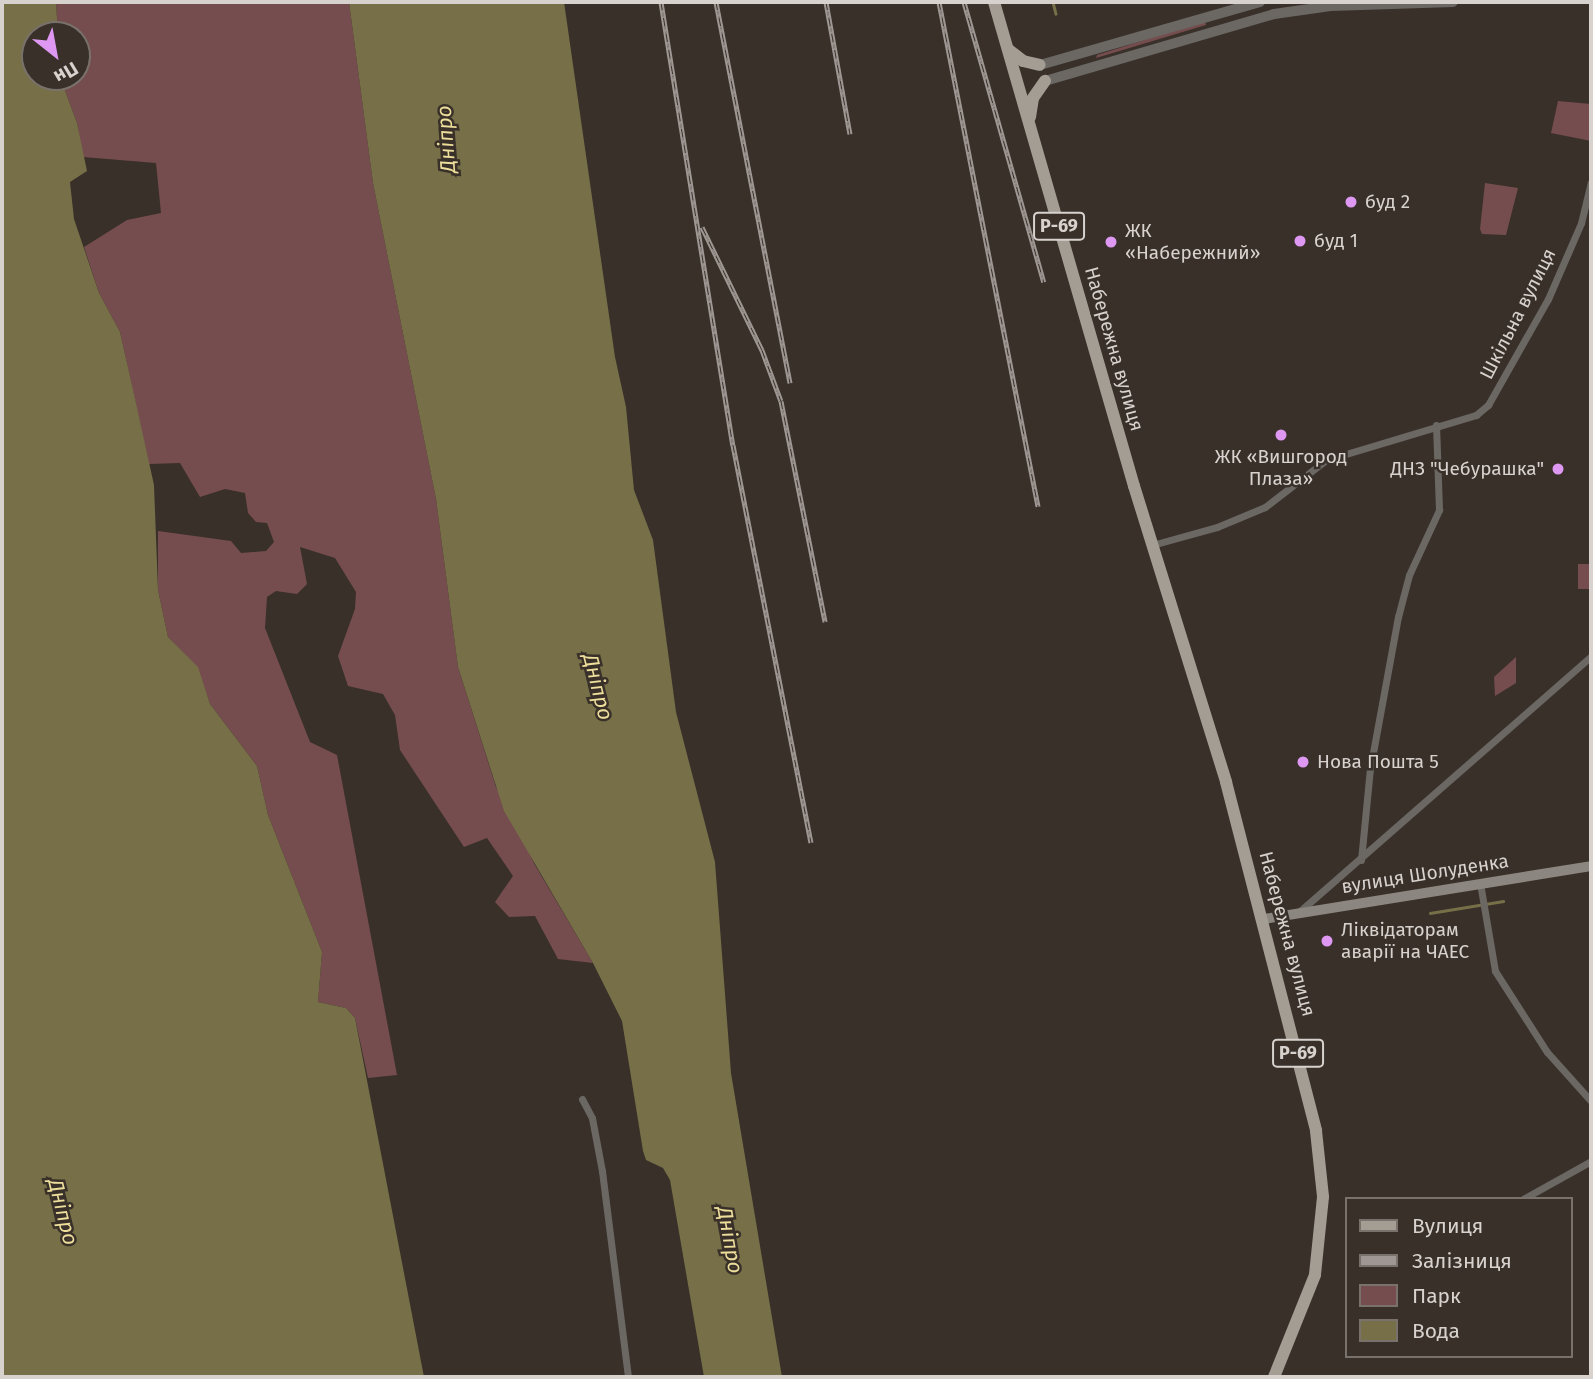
<!DOCTYPE html>
<meta charset="utf-8">
<style>
body{margin:0}
#map{position:relative;width:1593px;height:1379px;overflow:hidden;background:#39302a;font-family:"Fira Sans",sans-serif}
div>[style]{position:absolute}
[style*='--x']{left:calc(var(--x)*1px);top:calc(var(--y)*1px);width:calc(var(--w)*1px);rotate:calc(var(--a)*1deg)}
.green>*{inset:0;background:#754d4e;transform-origin:0 0}
.water>*{inset:0;background:#776f47}
.stream>*{height:2.5px;margin:-1.25px;padding:0 1.25px;transform-origin:1.25px;border-radius:1.25px;background:#776f47}
.minor>*{height:7px;margin:-3.5px;padding:0 3.5px;transform-origin:3.5px;border-radius:3.5px;background:#6b6864}
.tertiary>*{height:10px;margin:-5px;padding:0 5px;transform-origin:5px;border-radius:5px;background:#6b6864}
.secondary>*{height:10px;margin:-5px;padding:0 5px;transform-origin:5px;border-radius:5px;background:#8b867f}
.primary>*{height:12px;margin:-6px;padding:0 6px;transform-origin:6px;border-radius:6px;background:#a39d94}
.rail>*{height:5px;margin-top:-2.5px;transform-origin:0;background:repeating-linear-gradient(90deg,#39302a 0 8px,#9f9793 0 16px);box-sizing:border-box;border-block:2px solid #9f9793}
.dots>*{width:19px;height:19px;translate:-50% -50%;box-sizing:border-box;border:4px solid #39302a;border-radius:50%}
span{translate:-50% -50%;white-space:nowrap;text-align:center;line-height:1.15;-webkit-text-stroke:5px #39302a;paint-order:stroke}
.shield-label span{padding:2px 5px;background:#39302a;border:2px solid;border-radius:5px;-webkit-text-stroke-width:0}
.shield-label{font-size:18px;color:#d8d2ce;font-weight:700}
.poi-label{font-size:19px;color:#d8d2ce}
.left{translate:0 -50%;text-align:left}
.right{translate:-100% -50%;text-align:right}
.street-label{font-size:19px;color:#d8d2ce}
.water-label{font-size:21px;color:#edde9b;font-style:italic}
.frame{position:absolute;inset:0;border:4px solid #d8d2ce;pointer-events:none}
.legend{position:absolute;left:1345px;top:1197px;width:228px;height:161px;box-sizing:border-box;background:#39302a;border:2px solid #79716c;margin:0;padding:9px 12px;list-style:none;font-size:21px;color:#d8d2ce}
.legend li{display:flex;align-items:center;gap:14px;height:35px}
.legend b{width:35px;border:2px solid #79716c}
.north{position:absolute;left:21px;top:21px;width:70px;height:70px;box-sizing:border-box;background:#39302a;border:2px solid #79716c;border-radius:50%;rotate:149deg;font-size:19px;font-weight:700;line-height:28px;text-align:center;color:#d8d2ce}
.north::after{content:'';display:block;margin:auto;width:24px;height:32px;background:#de98f2;clip-path:polygon(50% 0,100% 100%,50% 72%,0 100%)}
</style>
<div id="map">
<div class="green">
<div style="clip-path:polygon(56px 2px,349px 2px,373px 183px,436px 499px,458px 667px,496px 787px,535px 865px,593px 963px,558px 959px,535px 916px,509px 917px,495px 902px,513px 876px,487px 838px,464px 847px,400px 750px,395px 715px,383px 694px,348px 686px,338px 656px,355px 609px,356px 592px,335px 558px,300px 547px,307px 584px,297px 594px,276px 591px,267px 597px,265px 628px,310px 742px,337px 755px,397px 1075px,368px 1078px,355px 1018px,346px 1008px,318px 1002px,322px 952px,268px 815px,257px 766px,210px 704px,197px 667px,168px 637px,158px 590px,158px 531px,231px 541px,241px 553px,266px 551px,274px 542px,267px 523px,256px 522px,248px 513px,245px 493px,225px 489px,200px 497px,180px 463px,149px 464px,120px 332px,99px 293px,84px 247px,127px 220px,161px 213px,156px 163px,83px 157px,77px 123px,60px 77px,77px 77px,77px 35px,58px 35px)"></div>
<div style="clip-path:polygon(1205px 21px,1206px 25px,1096px 58px,1097px 55px)"></div>
<div style="clip-path:polygon(1558px 101px,1591px 104px,1591px 141px,1551px 133px)"></div>
<div style="clip-path:polygon(1485px 183px,1518px 188px,1506px 235px,1482px 234px,1480px 229px)"></div>
<div style="left:1591px;top:564px;width:25px;height:13px;rotate:90deg"></div>
<div style="clip-path:polygon(1516px 657px,1516px 683px,1495px 696px,1494px 677px)"></div>
</div>
<div class="water">
<div style="clip-path:polygon(2px 2px,56px 2px,58px 35px,35px 35px,35px 77px,60px 77px,77px 123px,87px 171px,70px 182px,74px 219px,99px 293px,120px 332px,136px 403px,154px 485px,158px 590px,168px 637px,198px 667px,210px 704px,257px 766px,268px 815px,322px 952px,318px 1002px,346px 1008px,355px 1018px,424px 1377px,2px 1377px)"></div>
<div style="clip-path:polygon(349px 2px,564px 2px,615px 357px,626px 407px,634px 490px,653px 540px,676px 712px,715px 862px,731px 1073px,782px 1377px,704px 1377px,670px 1180px,663px 1168px,646px 1160px,643px 1151px,622px 1021px,593px 963px,504px 811px,458px 667px,436px 499px,373px 183px)"></div>
</div>
<div class="stream">
<div style="--x:1053;--y:2;--w:12;--a:76"></div>
<div style="--x:1430;--y:913;--w:74;--a:-9.3"></div>
</div>
<div class="minor">
<div style="--x:1152;--y:545;--w:67;--a:-15.5"></div>
<div style="--x:1217;--y:527;--w:52;--a:-22.6"></div>
<div style="--x:1265;--y:507;--w:77;--a:-37.6"></div>
<div style="--x:1326;--y:460;--w:157;--a:-16.7"></div>
<div style="--x:1476;--y:415;--w:16;--a:-40"></div>
<div style="--x:1488;--y:405;--w:122;--a:-60.5"></div>
<div style="--x:1548;--y:299;--w:83;--a:-66.5"></div>
<div style="--x:1581;--y:223;--w:42;--a:-76.3"></div>
<div style="--x:1361;--y:860;--w:91;--a:-84.4"></div>
<div style="--x:1370;--y:769;--w:155;--a:-79.6"></div>
<div style="--x:1398;--y:617;--w:43;--a:-75.3"></div>
<div style="--x:1409;--y:575;--w:72;--a:-65.2"></div>
<div style="--x:1439;--y:510;--w:85;--a:-92"></div>
<div style="--x:1480;--y:883;--w:89;--a:80.3"></div>
<div style="--x:1495;--y:971;--w:96;--a:57.3"></div>
<div style="--x:1547;--y:1052;--w:66;--a:48.1"></div>
<div style="--x:1300;--y:911;--w:387;--a:-41.2"></div>
<div style="--x:582;--y:1099;--w:21;--a:62"></div>
<div style="--x:592;--y:1118;--w:54;--a:79.3"></div>
<div style="--x:602;--y:1171;--w:208;--a:82.8"></div>
<div style="--x:1523;--y:1199;--w:78;--a:-29.2"></div>
</div>
<div class="tertiary">
<div style="--x:1040;--y:65;--w:229;--a:-16"></div>
<div style="--x:1045;--y:81;--w:239;--a:-16.3"></div>
<div style="--x:1274;--y:14;--w:57;--a:-8.1"></div>
<div style="--x:1330;--y:6;--w:123;--a:-1.9"></div>
</div>
<div class="secondary">
<div style="--x:1264;--y:919;--w:331;--a:-9.2"></div>
</div>
<div class="primary">
<div style="--x:994;--y:2;--w:504;--a:73.87"></div>
<div style="--x:1134;--y:486;--w:310;--a:72.7"></div>
<div style="--x:1226;--y:782;--w:360;--a:75.5"></div>
<div style="--x:1316;--y:1131;--w:66;--a:83.9"></div>
<div style="--x:1323;--y:1197;--w:78;--a:95.9"></div>
<div style="--x:1315;--y:1275;--w:110;--a:111.9"></div>
<div style="--x:1009;--y:50;--w:18;--a:38"></div>
<div style="--x:1023;--y:61;--w:17;--a:13"></div>
<div style="--x:1030;--y:117;--w:19;--a:-81"></div>
<div style="--x:1033;--y:98;--w:21;--a:-55"></div>
</div>
<div class="rail">
<div style="--x:661;--y:2;--w:449;--a:80.8"></div>
<div style="--x:733;--y:445;--w:405;--a:78.9"></div>
<div style="--x:716;--y:2;--w:388;--a:79"></div>
<div style="--x:826;--y:2;--w:134;--a:79.7"></div>
<div style="--x:939;--y:2;--w:514;--a:78.89"></div>
<div style="--x:964;--y:2;--w:291;--a:74.1"></div>
<div style="--x:702;--y:227;--w:137;--a:64"></div>
<div style="--x:762;--y:350;--w:54;--a:69.6"></div>
<div style="--x:781;--y:401;--w:225;--a:78.7"></div>
</div>
<div class="dots">
<div style="left:1351px;top:202px;background:#de98f2"></div>
<div style="left:1300px;top:241px;background:#de98f2"></div>
<div style="left:1111px;top:242px;background:#de98f2"></div>
<div style="left:1281px;top:435px;background:#de98f2"></div>
<div style="left:1558px;top:469px;background:#de98f2"></div>
<div style="left:1303px;top:762px;background:#de98f2"></div>
<div style="left:1327px;top:941px;background:#de98f2"></div>
</div>
<div class="shield-label">
<span style="left:1059px;top:226px">Р-69</span>
<span style="left:1298px;top:1053px">Р-69</span>
</div>
<div class="poi-label">
<span class="left" style="left:1365px;top:202px">буд 2</span>
<span class="left" style="left:1125px;top:242px">ЖК<br>«Набережний»</span>
<span class="left" style="left:1314px;top:241px">буд 1</span>
<span style="left:1281px;top:468px">ЖК «Вишгород<br>Плаза»</span>
<span class="right" style="left:1544px;top:469px">ДНЗ "Чебурашка"</span>
<span class="left" style="left:1317px;top:762px">Нова Пошта 5</span>
<span class="left" style="left:1341px;top:941px">Ліквідаторам<br>аварії на ЧАЕС</span>
</div>
<div class="street-label">
<span style="left:1518px;top:314px;rotate:-63deg">Шкільна вулиця</span>
<span style="left:1114px;top:349px;rotate:74deg">Набережна вулиця</span>
<span style="left:1425px;top:874px;rotate:-9deg">вулиця Шолуденка</span>
<span style="left:1287px;top:934px;rotate:75deg">Набережна вулиця</span>
</div>
<div class="water-label">
<span style="left:446px;top:139px;rotate:-94deg">Дніпро</span>
<span style="left:598px;top:687px;rotate:76deg">Дніпро</span>
<span style="left:63px;top:1212px;rotate:76deg">Дніпро</span>
<span style="left:730px;top:1240px;rotate:80deg">Дніпро</span>
</div>
<div class="frame"></div>
<ul class="legend">
<li><b style="height:9px;background:#a39d94"></b>Вулиця</li>
<li><b style="height:9px;background:#9f9793"></b>Залізниця</li>
<li><b style="height:19px;background:#754d4e"></b>Парк</li>
<li><b style="height:19px;background:#776f47"></b>Вода</li>
</ul>
<div class="north">Пн</div>
</div>
